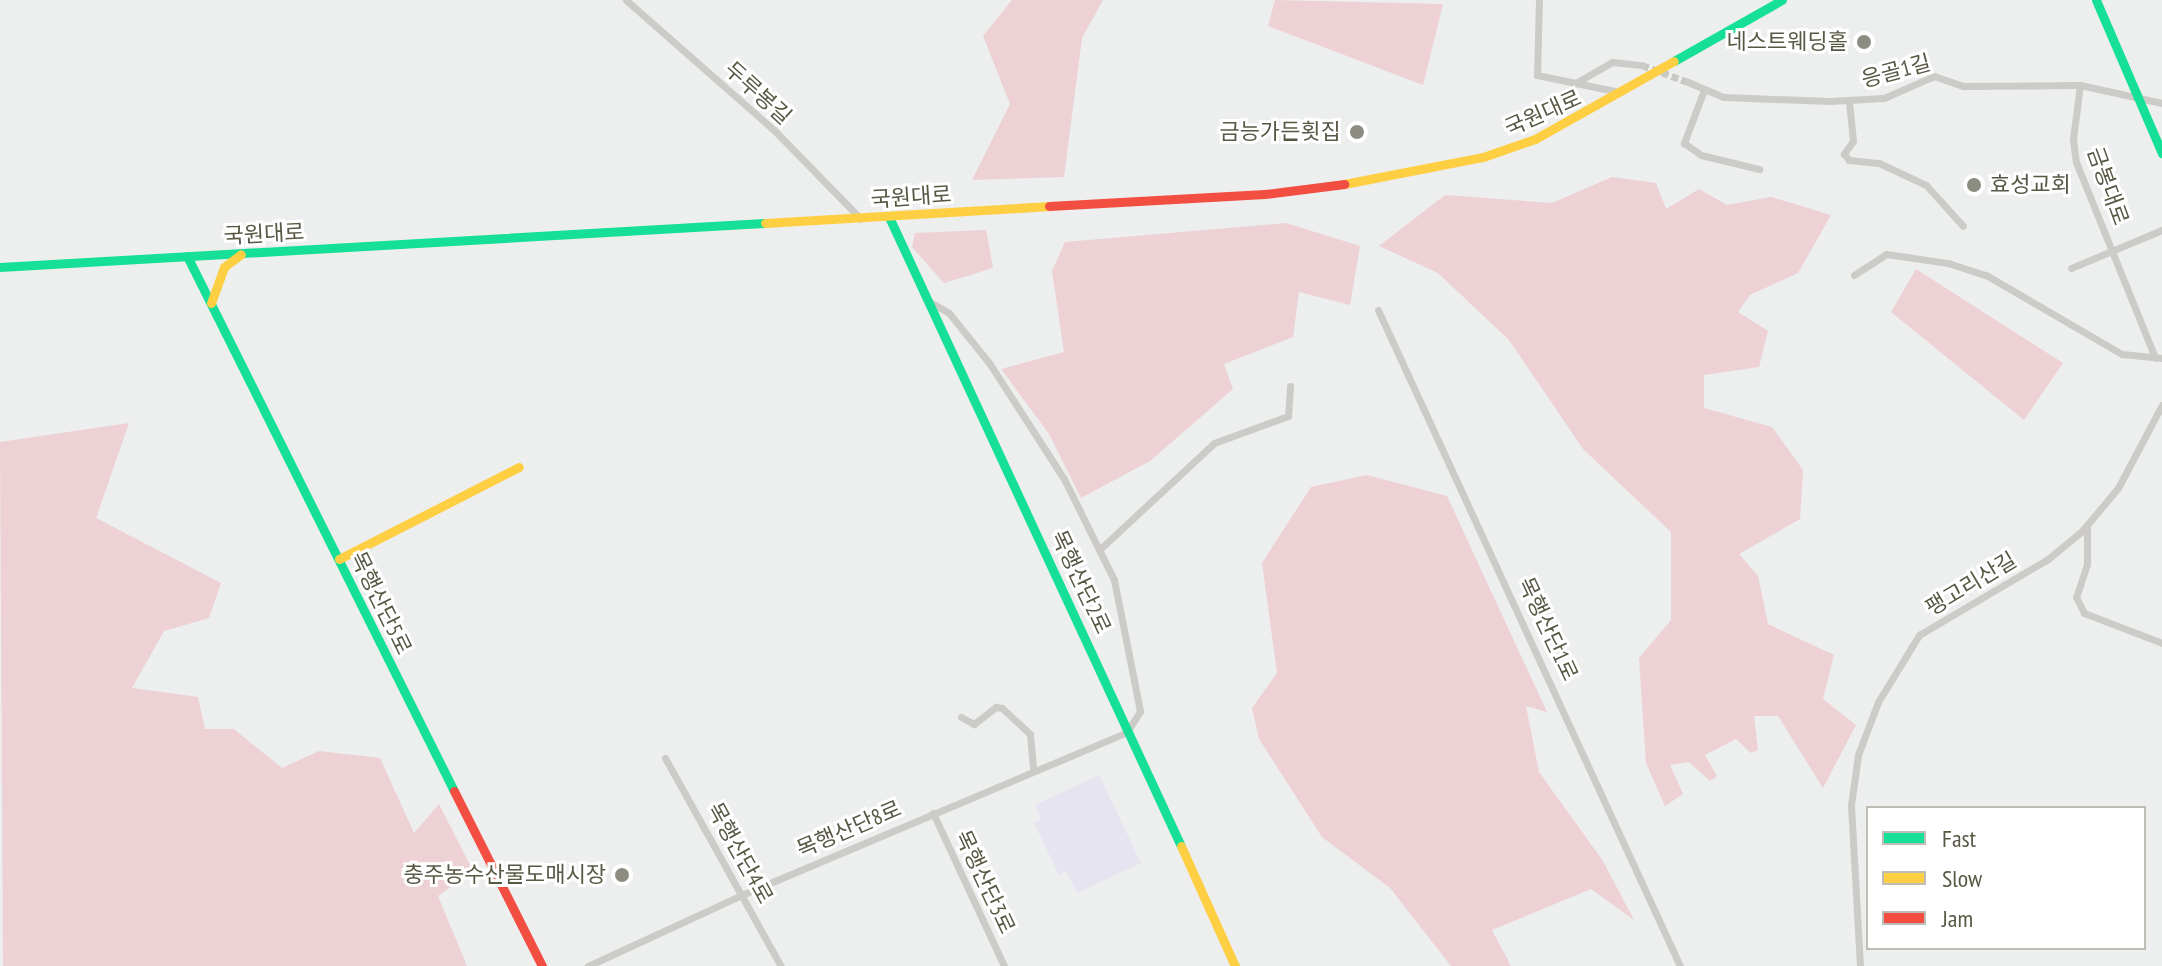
<!DOCTYPE html>
<meta charset="utf-8">
<style>
body{margin:0}
#map{position:relative;width:2162px;height:966px;overflow:hidden;background:#edeeee;font-family:"PT Sans Narrow","Noto Sans KR",sans-serif}
div>[style]{position:absolute}
[style*='--x']{left:calc(var(--x)*1px);top:calc(var(--y)*1px);width:calc(var(--w)*1px);rotate:calc(var(--a)*1deg)}
.green>*{inset:0;background:#edd1d5}
.sand>*{inset:0;background:#e5e4f0}
.street-tunnel>*{height:7px;margin-top:-3.5px;transform-origin:0;background:repeating-linear-gradient(90deg,#c8c8c4 0 7px,transparent 0 10.5px)}
.street>*{height:7px;margin:-3.5px;padding:0 3.5px;transform-origin:3.5px;border-radius:3.5px;background:#cccbc7}
.fast>*{height:9px;margin:-4.5px;padding:0 4.5px;transform-origin:4.5px;border-radius:4.5px;background:#16e098}
.slow>*{height:9px;margin:-4.5px;padding:0 4.5px;transform-origin:4.5px;border-radius:4.5px;background:#ffcf43}
.jam>*{height:9px;margin:-4.5px;padding:0 4.5px;transform-origin:4.5px;border-radius:4.5px;background:#f24e42}
.dots>*{width:22px;height:22px;translate:-50% -50%;box-sizing:border-box;border:4px solid #fff;border-radius:50%}
span{translate:-50% -50%;white-space:nowrap;text-align:center;line-height:1.15;-webkit-text-stroke:6px #fff;paint-order:stroke}
.poi-label{font-size:22px;color:#595845}
.right{translate:-100% -50%;text-align:right}
.left{translate:0 -50%;text-align:left}
.street-label{font-size:22px;color:#595845}
.legend{position:absolute;left:1866px;top:806px;width:280px;height:144px;box-sizing:border-box;background:#fff;border:2px solid #bdbcb5;margin:0;padding:10px 14px;list-style:none;font-size:24px;color:#595845}
.legend li{display:flex;align-items:center;gap:16px;height:40px}
.legend b{width:40px;border:2px solid #bdbcb5}
</style>
<div id="map">
<div class="green">
<div style="clip-path:polygon(1012px 0,1103px 0,1082px 38px,1064px 177px,972px 180px,1010px 104px,983px 36px)"></div>
<div style="clip-path:polygon(1275px 0,1443px 4px,1423px 85px,1268px 26px)"></div>
<div style="clip-path:polygon(1612px 177px,1656px 183px,1666px 209px,1699px 189px,1727px 205px,1771px 197px,1831px 215px,1798px 273px,1750px 295px,1738px 312px,1768px 331px,1759px 367px,1704px 375px,1704px 408px,1772px 427px,1803px 470px,1800px 519px,1739px 554px,1758px 576px,1768px 624px,1834px 655px,1823px 699px,1856px 725px,1823px 788px,1778px 716px,1754px 716px,1758px 750px,1751px 753px,1736px 739px,1705px 755px,1717px 776px,1710px 781px,1689px 762px,1670px 765px,1683px 794px,1665px 806px,1646px 763px,1639px 658px,1671px 620px,1671px 532px,1583px 449px,1509px 340px,1438px 273px,1379px 246px,1445px 195px,1552px 203px)"></div>
<div style="clip-path:polygon(1286px 223px,1360px 246px,1350px 305px,1299px 292px,1293px 337px,1224px 364px,1233px 389px,1150px 461px,1081px 498px,1049px 434px,1001px 369px,1064px 352px,1052px 271px,1065px 242px)"></div>
<div style="clip-path:polygon(986px 230px,993px 268px,944px 283px,912px 247px,915px 233px)"></div>
<div style="clip-path:polygon(1916px 269px,2063px 363px,2024px 420px,1891px 312px)"></div>
<div style="clip-path:polygon(129px 423px,96px 518px,221px 583px,209px 618px,164px 631px,132px 688px,198px 697px,205px 729px,234px 729px,282px 768px,319px 751px,380px 758px,414px 833px,439px 804px,473px 871px,438px 896px,467px 966px,3px 966px,0 442px)"></div>
<div style="clip-path:polygon(1367px 475px,1447px 496px,1547px 712px,1526px 706px,1539px 772px,1603px 861px,1634px 920px,1591px 889px,1492px 930px,1511px 966px,1451px 966px,1390px 888px,1322px 837px,1259px 739px,1252px 708px,1277px 673px,1262px 563px,1311px 487px)"></div>
</div>
<div class="sand">
<div style="clip-path:polygon(1099px 775px,1141px 863px,1077px 893px,1066px 871px,1059px 875px,1034px 823px,1041px 819px,1035px 805px)"></div>
</div>
<div class="street-tunnel">
<div style="--x:1642;--y:65;--w:49;--a:20.3"></div>
</div>
<div class="street">
<div style="--x:626;--y:0;--w:197;--a:41.3"></div>
<div style="--x:774;--y:130;--w:124;--a:45.7"></div>
<div style="--x:1539;--y:0;--w:75;--a:91.5"></div>
<div style="--x:1537;--y:75;--w:84;--a:11.7"></div>
<div style="--x:1688;--y:82;--w:39;--a:23"></div>
<div style="--x:1724;--y:97;--w:106;--a:2.2"></div>
<div style="--x:1830;--y:101;--w:54;--a:-3.2"></div>
<div style="--x:1884;--y:98;--w:55;--a:-23.7"></div>
<div style="--x:1934;--y:76;--w:31;--a:19"></div>
<div style="--x:1963;--y:86;--w:117;--a:-0.5"></div>
<div style="--x:2080;--y:85;--w:84;--a:12.4"></div>
<div style="--x:1574;--y:84;--w:44;--a:-30.1"></div>
<div style="--x:1612;--y:62;--w:30;--a:6"></div>
<div style="--x:2080;--y:85;--w:54;--a:97.4"></div>
<div style="--x:2073;--y:139;--w:23;--a:83"></div>
<div style="--x:2076;--y:162;--w:211;--a:68"></div>
<div style="--x:1704;--y:90;--w:57;--a:110.7"></div>
<div style="--x:1684;--y:143;--w:21;--a:35"></div>
<div style="--x:1701;--y:155;--w:60;--a:13.6"></div>
<div style="--x:1849;--y:101;--w:40;--a:84.3"></div>
<div style="--x:1853;--y:141;--w:16;--a:125"></div>
<div style="--x:1844;--y:154;--w:8;--a:50"></div>
<div style="--x:1849;--y:160;--w:30;--a:6"></div>
<div style="--x:1879;--y:163;--w:52;--a:25.1"></div>
<div style="--x:1926;--y:185;--w:55;--a:47.9"></div>
<div style="--x:2071;--y:268;--w:99;--a:-22.7"></div>
<div style="--x:1854;--y:275;--w:38;--a:-33"></div>
<div style="--x:1886;--y:254;--w:63;--a:8.3"></div>
<div style="--x:1948;--y:263;--w:40;--a:18"></div>
<div style="--x:1986;--y:275;--w:157;--a:30.2"></div>
<div style="--x:2122;--y:354;--w:40;--a:5.7"></div>
<div style="--x:1378;--y:310;--w:722;--a:65.28"></div>
<div style="--x:2087;--y:525;--w:39;--a:90"></div>
<div style="--x:2087;--y:564;--w:35;--a:108"></div>
<div style="--x:2076;--y:597;--w:18;--a:63"></div>
<div style="--x:2084;--y:613;--w:84;--a:21"></div>
<div style="--x:1099;--y:550;--w:157;--a:-42.9"></div>
<div style="--x:1214;--y:443;--w:79;--a:-20"></div>
<div style="--x:1288;--y:416;--w:30;--a:-86"></div>
<div style="--x:961;--y:717;--w:15;--a:28"></div>
<div style="--x:974;--y:724;--w:28;--a:-38"></div>
<div style="--x:996;--y:707;--w:6;--a:9"></div>
<div style="--x:1002;--y:708;--w:38;--a:43"></div>
<div style="--x:1030;--y:734;--w:35;--a:85"></div>
<div style="--x:665;--y:758;--w:238;--a:60.9"></div>
<div style="--x:933;--y:813;--w:169;--a:65.1"></div>
<div style="--x:588;--y:966;--w:172;--a:-24.8"></div>
<div style="--x:744;--y:894;--w:416;--a:-22.9"></div>
<div style="--x:1127;--y:732;--w:25;--a:-58"></div>
<div style="--x:1140;--y:711;--w:134;--a:-101.2"></div>
<div style="--x:1114;--y:580;--w:113;--a:-116.3"></div>
<div style="--x:1064;--y:479;--w:137;--a:-122.8"></div>
<div style="--x:990;--y:364;--w:65;--a:-128.8"></div>
<div style="--x:949;--y:313;--w:24;--a:-150"></div>
<div style="--x:1860;--y:966;--w:161;--a:-93.2"></div>
<div style="--x:1851;--y:805;--w:50;--a:-82"></div>
<div style="--x:1858;--y:755;--w:57;--a:-69.3"></div>
<div style="--x:1878;--y:702;--w:79;--a:-58.5"></div>
<div style="--x:1919;--y:635;--w:150;--a:-30.5"></div>
<div style="--x:2048;--y:559;--w:44;--a:-39.5"></div>
<div style="--x:2082;--y:531;--w:56;--a:-50.1"></div>
<div style="--x:2118;--y:488;--w:94;--a:-62.1"></div>
</div>
<div class="fast">
<div style="--x:2096;--y:0;--w:167;--a:66.7"></div>
<div style="--x:1674;--y:61;--w:124;--a:-29.5"></div>
<div style="--x:889;--y:217;--w:693;--a:65.1"></div>
<div style="--x:187;--y:256;--w:598;--a:63.48"></div>
<div style="--x:0;--y:267;--w:766;--a:-3.29"></div>
</div>
<div class="slow">
<div style="--x:1344;--y:184;--w:142;--a:-11"></div>
<div style="--x:1483;--y:157;--w:55;--a:-19.1"></div>
<div style="--x:1535;--y:139;--w:159;--a:-29.3"></div>
<div style="--x:765;--y:223;--w:285;--a:-3.4"></div>
<div style="--x:211;--y:303;--w:38;--a:-70"></div>
<div style="--x:224;--y:267;--w:21;--a:-37"></div>
<div style="--x:339;--y:559;--w:202;--a:-27.1"></div>
<div style="--x:1181;--y:846;--w:132;--a:65.8"></div>
</div>
<div class="jam">
<div style="--x:1049;--y:206;--w:216;--a:-3.2"></div>
<div style="--x:1265;--y:194;--w:80;--a:-7.2"></div>
<div style="--x:454;--y:791;--w:196;--a:63.3"></div>
</div>
<div class="dots">
<div style="left:1864px;top:42px;background:#8d8c80"></div>
<div style="left:1357px;top:132px;background:#8d8c80"></div>
<div style="left:1974px;top:185px;background:#8d8c80"></div>
<div style="left:622px;top:875px;background:#8d8c80"></div>
</div>
<div class="poi-label">
<span class="right" style="left:1848px;top:42px">네스트웨딩홀</span>
<span class="right" style="left:1341px;top:132px">금능가든횟집</span>
<span class="left" style="left:1990px;top:185px">효성교회</span>
<span class="right" style="left:606px;top:875px">충주농수산물도매시장</span>
</div>
<div class="street-label">
<span style="left:1896px;top:71px;rotate:-15deg">응골1길</span>
<span style="left:758px;top:93px;rotate:42deg">두루봉길</span>
<span style="left:1543px;top:113px;rotate:-24deg">국원대로</span>
<span style="left:2108px;top:186px;rotate:70deg">금봉대로</span>
<span style="left:911px;top:197px;rotate:-4deg">국원대로</span>
<span style="left:264px;top:234px;rotate:-3deg">국원대로</span>
<span style="left:1081px;top:582px;rotate:65deg">목행산단2로</span>
<span style="left:1971px;top:584px;rotate:-31deg">팽고리산길</span>
<span style="left:381px;top:603px;rotate:64deg">목행산단5로</span>
<span style="left:1548px;top:629px;rotate:65deg">목행산단1로</span>
<span style="left:849px;top:829px;rotate:-23deg">목행산단8로</span>
<span style="left:740px;top:853px;rotate:61deg">목행산단4로</span>
<span style="left:985px;top:882px;rotate:65deg">목행산단3로</span>
</div>
<ul class="legend">
<li><b style="height:10px;background:#16e098"></b>Fast</li>
<li><b style="height:10px;background:#ffcf43"></b>Slow</li>
<li><b style="height:10px;background:#f24e42"></b>Jam</li>
</ul>
</div>
